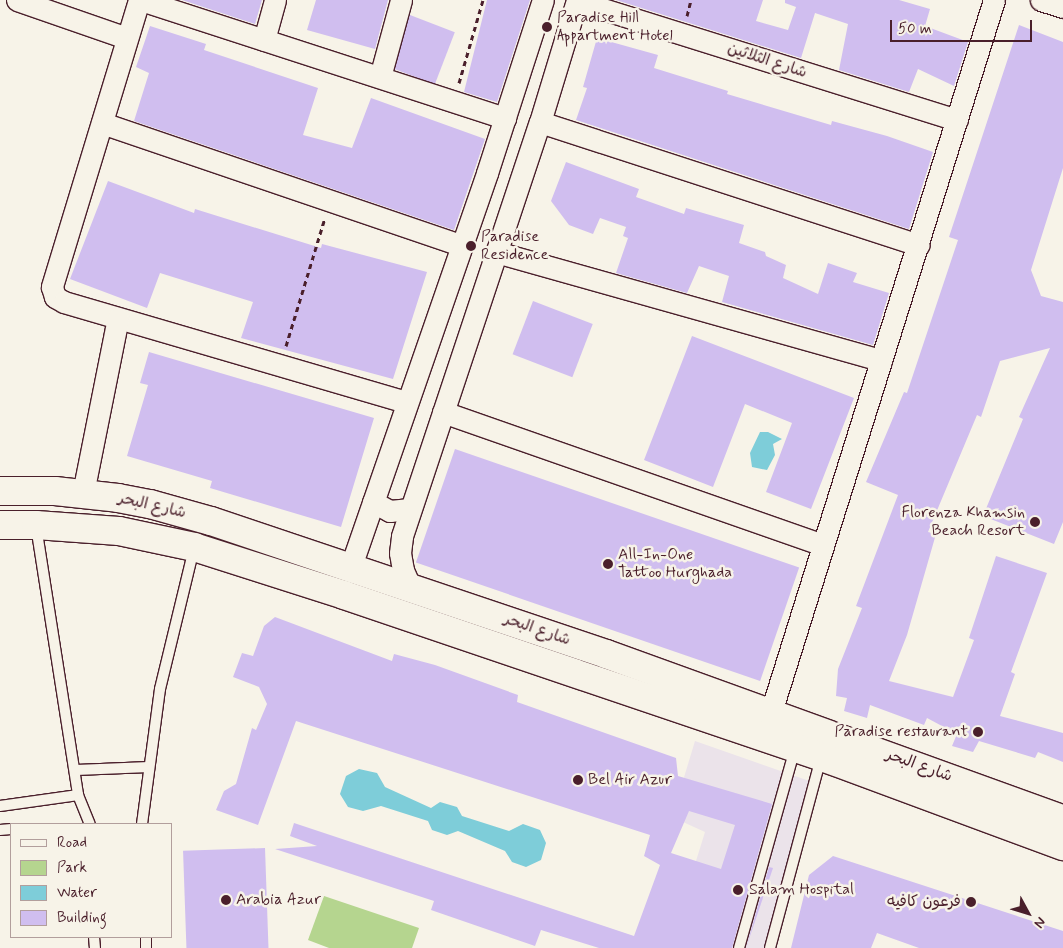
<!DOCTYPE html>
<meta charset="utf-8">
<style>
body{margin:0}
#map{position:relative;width:1063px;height:948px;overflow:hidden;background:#f7f3e8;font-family:Mynerve,"Playpen Sans Arabic",sans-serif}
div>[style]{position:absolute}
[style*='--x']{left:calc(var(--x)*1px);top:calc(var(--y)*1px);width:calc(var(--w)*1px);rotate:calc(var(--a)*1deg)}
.built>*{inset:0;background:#ebe3ea}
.green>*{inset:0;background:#b5d58f}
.water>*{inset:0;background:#7ecdd9}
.building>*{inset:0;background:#d0beef;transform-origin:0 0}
.path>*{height:3px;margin-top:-1.5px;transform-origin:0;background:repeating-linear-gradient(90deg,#4a1f2b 0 5px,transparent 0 9px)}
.roads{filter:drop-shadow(1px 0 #4a1f2b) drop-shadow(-1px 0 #4a1f2b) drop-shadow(0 1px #4a1f2b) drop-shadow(0 -1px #4a1f2b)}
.service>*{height:10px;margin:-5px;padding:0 5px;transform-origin:5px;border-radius:5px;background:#f7f3e8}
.minor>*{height:21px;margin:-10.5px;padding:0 10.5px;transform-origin:10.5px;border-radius:10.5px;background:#f7f3e8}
.secondary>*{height:28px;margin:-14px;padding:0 14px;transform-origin:14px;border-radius:14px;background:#f7f3e8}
.dots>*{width:14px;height:14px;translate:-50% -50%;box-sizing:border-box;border:2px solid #f7f3e8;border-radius:50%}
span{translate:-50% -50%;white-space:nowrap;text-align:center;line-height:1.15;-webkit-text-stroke:5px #f7f3e8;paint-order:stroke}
.poi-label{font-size:16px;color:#4a1f2b}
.left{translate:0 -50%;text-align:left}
.right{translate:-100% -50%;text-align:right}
.street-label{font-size:16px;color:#4a1f2b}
.legend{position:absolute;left:10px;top:823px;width:162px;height:115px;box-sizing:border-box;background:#f7f3e8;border:1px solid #b29e9c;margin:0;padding:6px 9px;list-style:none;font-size:15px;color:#4a1f2b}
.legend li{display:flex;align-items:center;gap:10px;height:25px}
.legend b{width:25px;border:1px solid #b29e9c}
.north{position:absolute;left:1003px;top:888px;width:50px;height:50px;-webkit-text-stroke:4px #f7f3e8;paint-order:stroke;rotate:129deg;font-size:14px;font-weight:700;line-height:20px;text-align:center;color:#4a1f2b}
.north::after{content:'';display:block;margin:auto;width:18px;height:22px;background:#4a1f2b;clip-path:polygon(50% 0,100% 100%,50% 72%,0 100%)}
.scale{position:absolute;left:890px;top:20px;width:142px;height:22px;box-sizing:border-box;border:2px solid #4a1f2b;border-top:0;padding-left:6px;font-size:15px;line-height:18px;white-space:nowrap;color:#4a1f2b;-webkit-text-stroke:4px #f7f3e8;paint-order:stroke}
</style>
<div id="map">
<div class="built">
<div style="clip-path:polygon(695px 741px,815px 783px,773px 948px,669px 948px,705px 832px,672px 817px)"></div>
</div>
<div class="green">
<div style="clip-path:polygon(324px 896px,419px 928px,412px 948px,329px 948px,308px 940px)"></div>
</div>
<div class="water">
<div style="clip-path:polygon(760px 432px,768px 432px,782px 439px,773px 444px,775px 455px,767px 470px,752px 467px,750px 453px)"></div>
<div style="clip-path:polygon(359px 769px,377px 773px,385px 787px,431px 808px,440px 802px,457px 807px,462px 816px,509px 831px,523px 824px,540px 830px,546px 843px,541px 860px,526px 867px,512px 862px,505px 851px,458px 831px,447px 835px,432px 830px,428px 821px,381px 806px,363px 811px,348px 807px,340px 794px,346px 776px)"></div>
</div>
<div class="building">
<div style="clip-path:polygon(182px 0,262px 0,255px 24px)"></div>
<div style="clip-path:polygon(316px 0,388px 0,375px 49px,307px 30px)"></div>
<div style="clip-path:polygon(487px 0,530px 0,497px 102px,464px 92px)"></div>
<div style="clip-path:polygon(616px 0,763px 0,756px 21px,788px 30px,796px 7px,785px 3px,785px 0,899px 0,930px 9px,925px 26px,968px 42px,954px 86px,918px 69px,909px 92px,839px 70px,848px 24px,815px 13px,801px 58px)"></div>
<div style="left:410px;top:15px;width:48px;height:56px;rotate:21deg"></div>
<div style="clip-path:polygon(1019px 25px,1063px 42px,1063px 168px,1031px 270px,1041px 296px,1063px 302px,1063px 522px,1054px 544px,983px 516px,1023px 419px,1019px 417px,1050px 348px,1000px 361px,981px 417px,977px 415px,928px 532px,936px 534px,907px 635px,889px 681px,953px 697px,974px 640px,969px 638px,996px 556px,1047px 573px,1011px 672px,1015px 674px,1000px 716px,1063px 733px,1063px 762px,1038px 752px,1035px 758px,979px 741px,973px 752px,952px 746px,957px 734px,927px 718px,924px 725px,870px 705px,867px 718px,844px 711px,847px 698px,836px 696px,838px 669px,862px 608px,856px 606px,898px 495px,866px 482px,904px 392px,907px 393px,958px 240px,949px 237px)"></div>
<div style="clip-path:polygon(150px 26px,206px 44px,204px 50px,318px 88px,303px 135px,352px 148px,371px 98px,485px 139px,454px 230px,134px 121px,149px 73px,136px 67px)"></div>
<div style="clip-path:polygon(597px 38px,658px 55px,654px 68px,728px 91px,727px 94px,831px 125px,832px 121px,887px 136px,933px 152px,909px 229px,576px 120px,587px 88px,583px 87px)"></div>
<div style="clip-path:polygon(566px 162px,639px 189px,636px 197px,684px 214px,686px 208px,744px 225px,739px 243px,765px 252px,766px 256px,786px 265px,783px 278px,818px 294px,828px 263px,857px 273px,853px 282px,889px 293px,873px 345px,722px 302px,729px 276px,699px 266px,687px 293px,616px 273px,628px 238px,623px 236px,626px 227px,600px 218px,593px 234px,569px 225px,551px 201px)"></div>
<div style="clip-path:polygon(108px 181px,194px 213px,195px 209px,321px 248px,322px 244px,427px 272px,393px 379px,241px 338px,253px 302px,160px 273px,147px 308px,70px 279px)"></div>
<div style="left:533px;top:301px;width:64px;height:57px;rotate:21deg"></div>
<div style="clip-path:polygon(692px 336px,854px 398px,811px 509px,766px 492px,792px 423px,745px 404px,713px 487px,644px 460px)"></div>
<div style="clip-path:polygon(149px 352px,374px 418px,341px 527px,210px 488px,212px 481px,127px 456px,148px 385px,140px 383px)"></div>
<div style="left:455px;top:449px;width:364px;height:120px;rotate:19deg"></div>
<div style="clip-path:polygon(evenodd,275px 617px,392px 661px,394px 654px,435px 665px,518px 695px,517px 702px,676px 758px,678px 776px,772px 804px,732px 948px,599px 948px,541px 930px,535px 946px,431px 910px,434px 901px,275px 849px,317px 846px,290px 836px,294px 823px,634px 936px,660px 865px,644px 856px,650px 835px,296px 721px,258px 825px,216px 810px,224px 791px,236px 784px,252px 728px,256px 730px,267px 704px,259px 687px,233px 677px,242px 653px,253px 656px,264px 626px,275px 617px,689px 811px,735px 825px,721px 869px,671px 853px,689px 811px)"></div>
<div style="left:265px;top:848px;width:100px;height:82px;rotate:88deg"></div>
<div style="clip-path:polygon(833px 856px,1063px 931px,1063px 948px,919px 948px,877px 933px,871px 948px,791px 948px,809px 875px)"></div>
<div style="clip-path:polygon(769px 867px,773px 868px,746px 948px)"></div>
</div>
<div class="path">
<div style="--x:687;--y:16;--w:16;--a:-76"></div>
<div style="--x:459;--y:83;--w:86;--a:-73.9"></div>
<div style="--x:286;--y:346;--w:134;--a:-73.1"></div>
</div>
<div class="roads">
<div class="service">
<div style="--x:36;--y:526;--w:272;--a:81.1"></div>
<div style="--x:78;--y:795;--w:31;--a:68"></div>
<div style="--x:76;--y:770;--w:73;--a:-2.4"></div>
<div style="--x:0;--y:806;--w:79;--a:-8"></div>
<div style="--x:142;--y:824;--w:136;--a:-82.4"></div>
<div style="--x:160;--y:689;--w:145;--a:-76.4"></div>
<div style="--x:0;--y:830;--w:11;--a:-5"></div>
<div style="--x:94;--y:937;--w:11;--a:85"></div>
<div style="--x:146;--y:937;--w:11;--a:90"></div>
<div style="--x:739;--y:948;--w:207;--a:-74.3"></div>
<div style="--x:770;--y:948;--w:197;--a:-75"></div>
</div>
<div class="minor">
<div style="--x:17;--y:0;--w:116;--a:19.1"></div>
<div style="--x:139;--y:0;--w:300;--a:106.9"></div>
<div style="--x:52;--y:287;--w:10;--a:73"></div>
<div style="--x:55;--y:297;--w:10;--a:29"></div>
<div style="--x:64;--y:302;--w:356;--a:16.3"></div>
<div style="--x:141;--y:0;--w:383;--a:18"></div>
<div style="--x:1041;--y:0;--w:23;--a:18"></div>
<div style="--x:577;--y:1;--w:398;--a:17.4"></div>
<div style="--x:264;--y:40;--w:41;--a:-74.6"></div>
<div style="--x:380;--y:77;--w:80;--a:-74.7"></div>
<div style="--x:540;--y:122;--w:398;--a:18"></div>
<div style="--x:102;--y:123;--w:378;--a:18.8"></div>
<div style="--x:496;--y:252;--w:400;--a:15.7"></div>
<div style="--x:443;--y:412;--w:403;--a:19.3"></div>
<div style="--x:83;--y:493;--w:178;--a:-78.7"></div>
<div style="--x:373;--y:502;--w:19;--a:28"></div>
<div style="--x:390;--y:511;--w:20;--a:-6"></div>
<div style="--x:351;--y:566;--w:416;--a:-70.9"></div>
<div style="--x:487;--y:173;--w:182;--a:-72.1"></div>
<div style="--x:410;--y:586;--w:17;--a:-114"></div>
<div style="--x:403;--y:570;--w:17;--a:-100"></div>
<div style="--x:400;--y:553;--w:17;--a:-83"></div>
<div style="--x:402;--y:536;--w:436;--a:-71.6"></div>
<div style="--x:540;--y:122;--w:127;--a:-73.1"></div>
<div style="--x:771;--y:712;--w:746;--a:-72.61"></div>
</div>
<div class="secondary">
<div style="--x:0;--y:491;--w:55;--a:0"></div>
<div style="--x:55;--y:491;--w:63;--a:6.3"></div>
<div style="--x:118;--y:498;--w:33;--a:11"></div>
<div style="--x:150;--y:504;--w:63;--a:15.6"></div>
<div style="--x:211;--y:521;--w:417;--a:18.6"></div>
<div style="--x:606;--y:654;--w:486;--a:19.9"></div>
<div style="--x:0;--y:525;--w:36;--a:0"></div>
<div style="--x:36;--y:525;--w:83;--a:4.1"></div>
<div style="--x:119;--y:531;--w:77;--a:12"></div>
<div style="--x:194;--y:547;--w:157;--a:17.7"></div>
<div style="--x:344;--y:595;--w:505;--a:18.72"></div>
<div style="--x:822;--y:757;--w:257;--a:20.3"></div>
</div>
</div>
<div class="dots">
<div style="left:547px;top:27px;background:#4a1f2b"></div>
<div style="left:471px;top:246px;background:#4a1f2b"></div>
<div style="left:1035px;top:522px;background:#4a1f2b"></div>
<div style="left:608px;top:564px;background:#4a1f2b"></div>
<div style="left:978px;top:732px;background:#4a1f2b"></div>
<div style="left:578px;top:780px;background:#4a1f2b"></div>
<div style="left:738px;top:890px;background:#4a1f2b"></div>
<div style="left:226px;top:900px;background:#4a1f2b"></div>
<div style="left:971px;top:902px;background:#4a1f2b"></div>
</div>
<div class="poi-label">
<span class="left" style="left:557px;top:27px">Paradise Hill<br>Appartment Hotel</span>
<span class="left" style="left:481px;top:246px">Paradise<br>Residence</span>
<span class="right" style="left:1025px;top:522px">Florenza Khamsin<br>Beach Resort</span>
<span class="left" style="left:618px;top:564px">All-In-One<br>Tattoo Hurghada</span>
<span class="right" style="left:968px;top:732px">Paradise restaurant</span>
<span class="left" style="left:588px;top:780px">Bel Air Azur</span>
<span class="left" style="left:749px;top:890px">Salam Hospital</span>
<span class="left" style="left:236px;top:900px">Arabia Azur</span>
<span class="right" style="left:961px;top:902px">فرعون كافيه</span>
</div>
<div class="street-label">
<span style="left:767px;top:61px;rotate:18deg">شارع الثلاثين</span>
<span style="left:152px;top:506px;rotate:13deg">شارع البحر</span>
<span style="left:537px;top:630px;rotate:19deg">شارع البحر</span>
<span style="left:919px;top:766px;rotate:20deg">شارع البحر</span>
</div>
<ul class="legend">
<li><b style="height:6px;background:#f7f3e8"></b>Road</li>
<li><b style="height:14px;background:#b5d58f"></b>Park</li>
<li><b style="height:14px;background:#7ecdd9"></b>Water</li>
<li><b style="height:14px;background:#d0beef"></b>Building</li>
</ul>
<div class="north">N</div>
<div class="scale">50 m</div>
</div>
